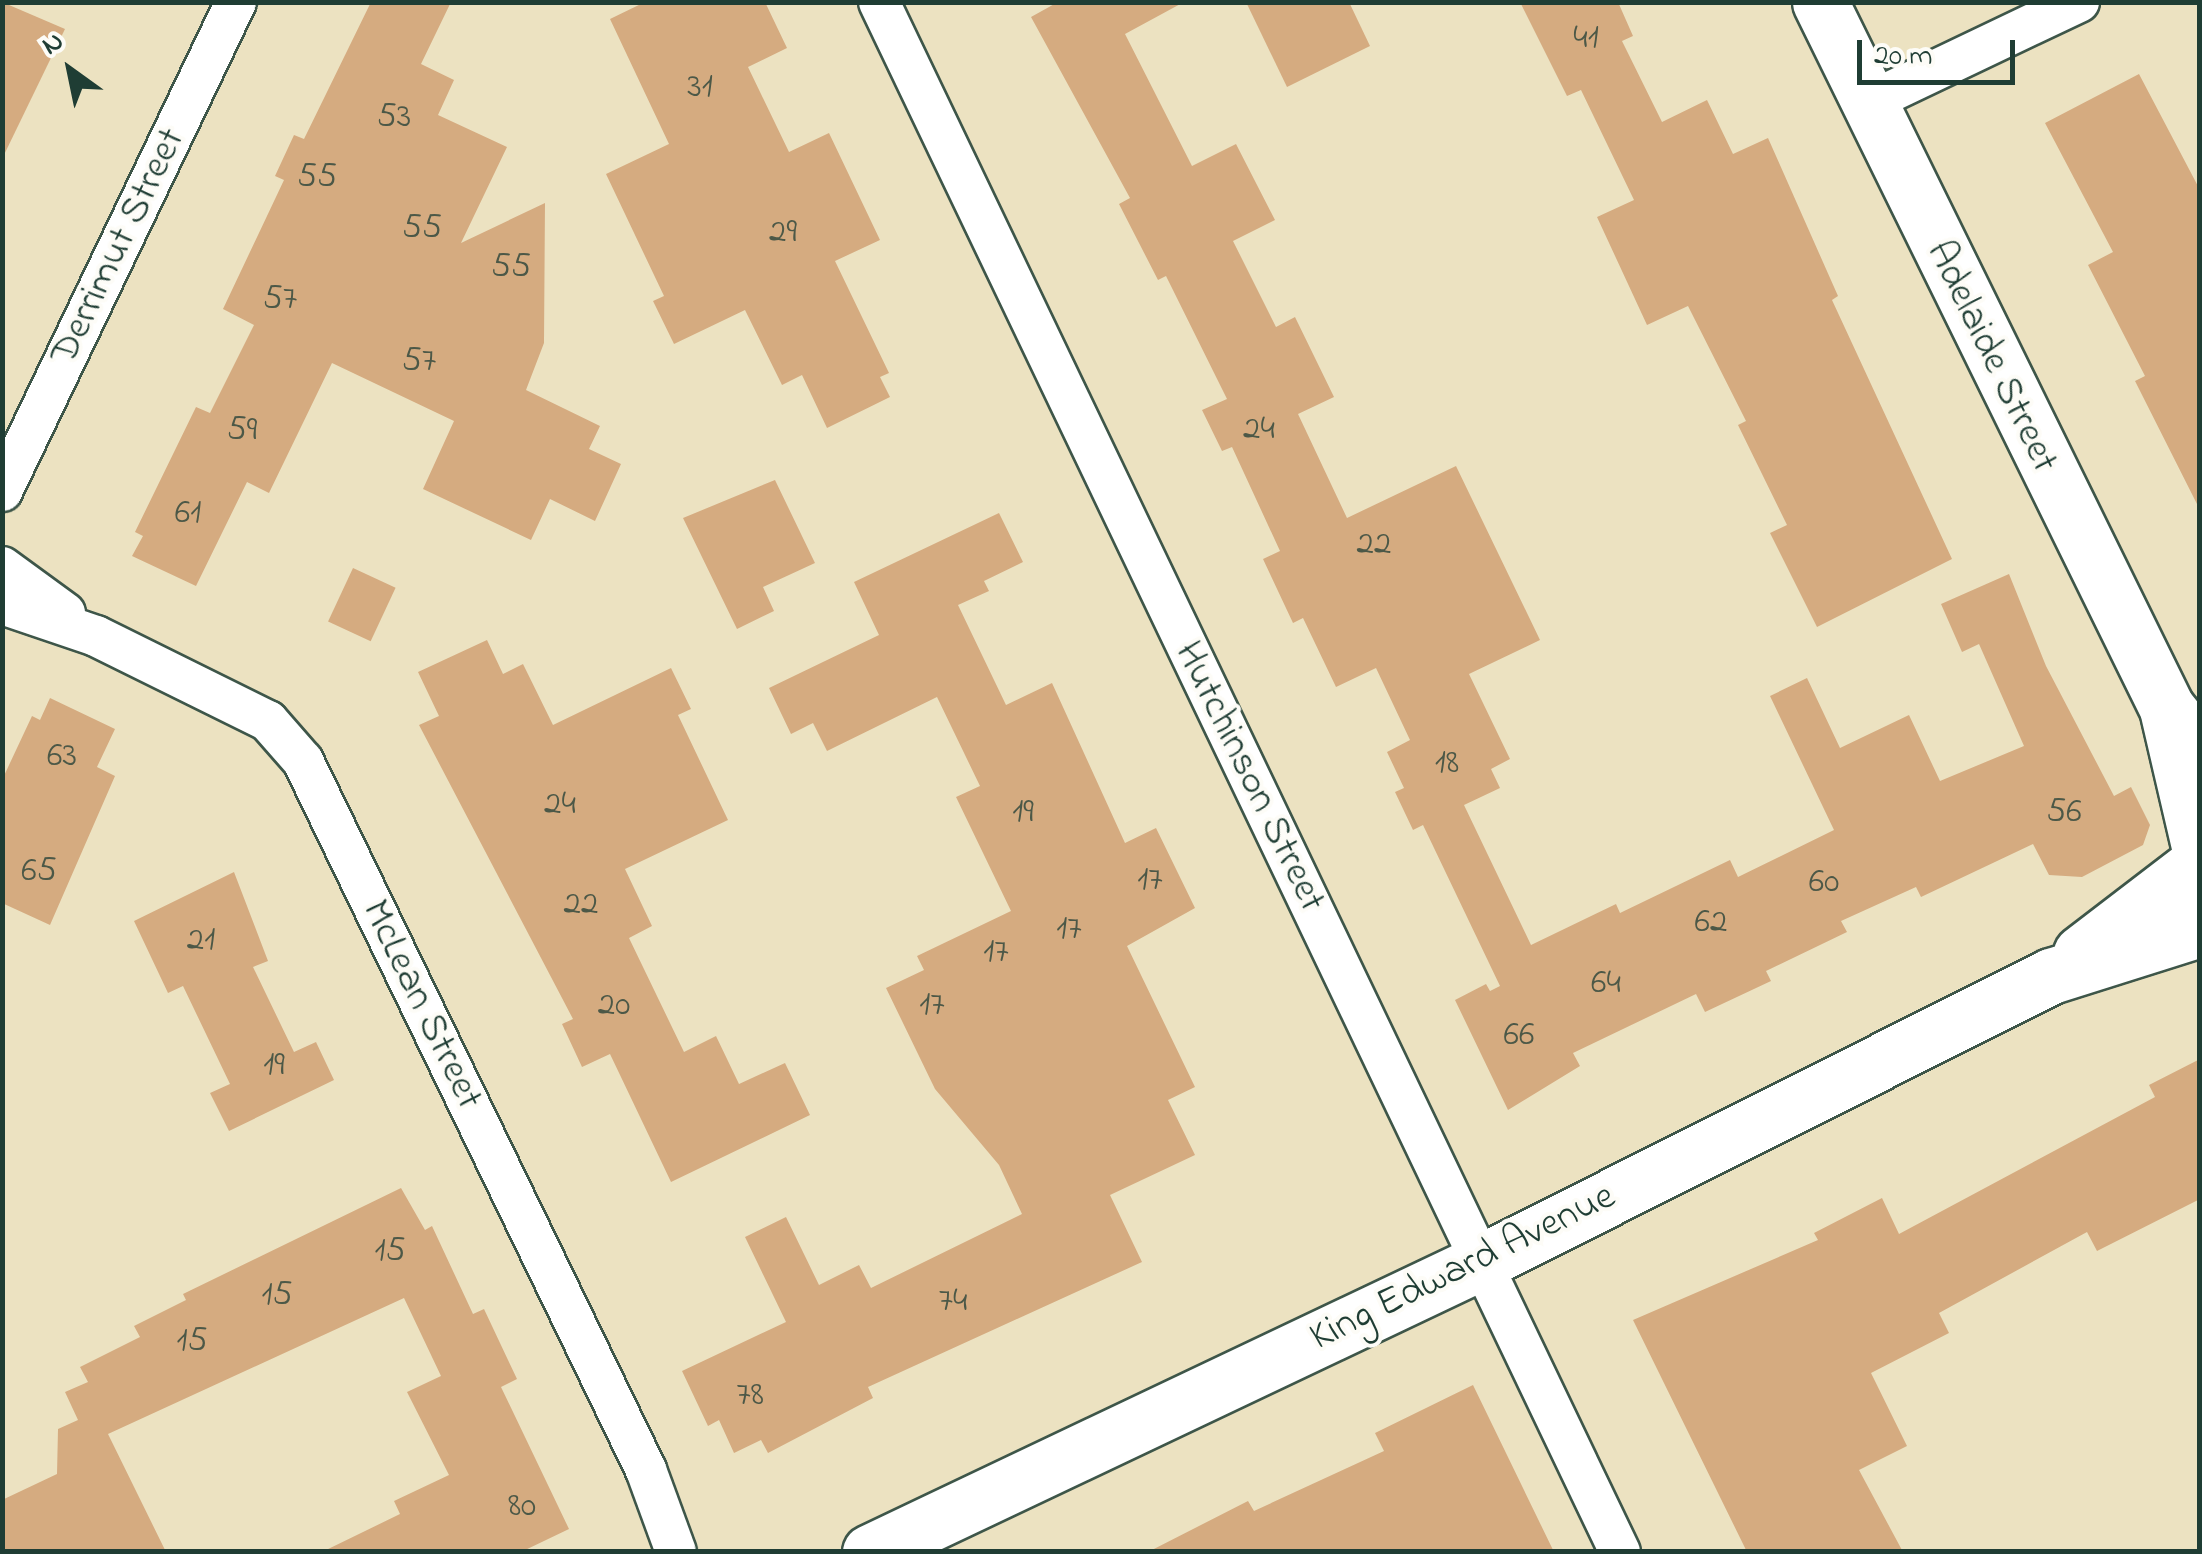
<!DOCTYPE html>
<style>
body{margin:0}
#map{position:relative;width:2202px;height:1554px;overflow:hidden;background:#ece2c1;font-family:"Indie Flower",sans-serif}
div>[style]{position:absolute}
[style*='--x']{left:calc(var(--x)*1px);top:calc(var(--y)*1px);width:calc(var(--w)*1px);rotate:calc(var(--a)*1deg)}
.building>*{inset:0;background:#d5ab80;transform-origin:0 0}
.roads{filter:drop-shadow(2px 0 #3e5649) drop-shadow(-2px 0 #3e5649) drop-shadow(0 2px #3e5649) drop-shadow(0 -2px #3e5649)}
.street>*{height:40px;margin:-20px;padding:0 20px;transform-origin:20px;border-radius:20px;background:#fff}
.secondary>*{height:55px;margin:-27.5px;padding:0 27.5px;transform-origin:27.5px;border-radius:27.5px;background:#fff}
span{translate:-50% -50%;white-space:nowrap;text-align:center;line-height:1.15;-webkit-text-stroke:8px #fdfcf7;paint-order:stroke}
.number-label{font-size:35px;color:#4c5847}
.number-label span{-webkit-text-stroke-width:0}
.street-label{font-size:40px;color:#1f3d34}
.frame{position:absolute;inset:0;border:5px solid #1f3d34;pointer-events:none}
.north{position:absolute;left:20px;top:20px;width:100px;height:100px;-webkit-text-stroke:8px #fdfcf7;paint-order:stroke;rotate:327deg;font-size:28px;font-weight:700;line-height:40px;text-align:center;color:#1f3d34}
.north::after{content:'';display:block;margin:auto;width:35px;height:45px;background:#1f3d34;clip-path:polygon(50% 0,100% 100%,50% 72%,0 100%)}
.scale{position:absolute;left:1857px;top:40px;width:158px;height:45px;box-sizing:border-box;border:5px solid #1f3d34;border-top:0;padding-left:12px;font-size:30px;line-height:35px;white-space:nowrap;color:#1f3d34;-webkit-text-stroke:8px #fdfcf7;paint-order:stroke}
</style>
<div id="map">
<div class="building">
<div style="clip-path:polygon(2px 2px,65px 29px,2px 159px)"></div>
<div style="clip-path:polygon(371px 2px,451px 2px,421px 64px,454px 80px,438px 115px,507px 147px,461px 243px,545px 203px,544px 343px,526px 390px,600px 426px,589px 449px,621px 464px,595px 521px,550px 499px,531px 540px,423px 489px,454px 421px,332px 363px,269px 493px,247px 482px,196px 586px,132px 556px,143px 536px,135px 532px,196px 407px,210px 413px,254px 325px,223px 309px,284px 180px,275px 176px,294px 135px,304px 139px)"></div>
<div style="clip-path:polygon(645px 2px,765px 2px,787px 48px,748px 67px,789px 152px,829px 133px,880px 240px,835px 261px,889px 373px,880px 377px,890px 397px,827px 428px,802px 375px,782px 385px,745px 310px,674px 344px,653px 301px,664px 296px,606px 174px,669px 144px,610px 19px)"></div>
<div style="clip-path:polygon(1058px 2px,1184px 2px,1125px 34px,1192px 166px,1236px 144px,1275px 220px,1233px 241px,1276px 327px,1295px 317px,1334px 397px,1298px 414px,1347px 518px,1456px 466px,1540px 640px,1469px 674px,1510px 759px,1491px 769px,1500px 788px,1464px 805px,1531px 945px,1616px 904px,1620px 913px,1730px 860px,1738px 877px,1834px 830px,1770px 696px,1807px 678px,1840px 748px,1909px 715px,1940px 781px,2024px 746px,1979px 644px,1962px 652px,1941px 604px,2009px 574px,2046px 666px,2114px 796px,2131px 787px,2150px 825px,2143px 845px,2082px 877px,2049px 875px,2033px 844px,1921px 897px,1916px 887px,1841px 921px,1847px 932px,1766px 971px,1771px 981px,1705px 1012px,1696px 994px,1573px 1053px,1580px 1066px,1508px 1110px,1455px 1000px,1486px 984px,1490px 991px,1500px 986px,1423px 825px,1413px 830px,1395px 792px,1404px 788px,1387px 752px,1410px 740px,1376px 668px,1336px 687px,1303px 618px,1293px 623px,1263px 559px,1280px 551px,1232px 447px,1222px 451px,1202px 410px,1227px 399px,1166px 276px,1158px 280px,1119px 204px,1130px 198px,1031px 17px)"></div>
<div style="clip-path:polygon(1246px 2px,1349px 2px,1370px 46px,1287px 87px)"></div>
<div style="clip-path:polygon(1520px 2px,1618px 2px,1633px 36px,1622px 41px,1662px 122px,1707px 100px,1733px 154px,1768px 138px,1838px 296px,1832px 300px,1952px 559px,1817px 627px,1770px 533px,1787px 525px,1738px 425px,1746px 421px,1688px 306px,1647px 325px,1597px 217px,1634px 200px,1581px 90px,1567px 96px)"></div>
<div style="clip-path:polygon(2139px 74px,2200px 190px,2200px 510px,2135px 381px,2145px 376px,2088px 265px,2113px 252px,2045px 123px)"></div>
<div style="clip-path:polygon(775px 480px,815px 563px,763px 587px,774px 611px,737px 629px,683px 518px)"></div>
<div style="clip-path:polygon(999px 513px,1023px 562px,984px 581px,989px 591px,958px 605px,1006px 705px,1052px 683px,1125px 843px,1156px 828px,1195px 908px,1127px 946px,1195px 1087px,1168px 1100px,1195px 1155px,1110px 1195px,1142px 1262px,868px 1387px,873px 1398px,768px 1453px,761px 1440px,734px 1453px,719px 1420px,708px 1426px,682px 1371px,786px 1322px,745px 1237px,786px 1217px,819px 1285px,859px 1265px,871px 1288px,1022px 1214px,999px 1165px,935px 1089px,886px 988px,924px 970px,917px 956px,1011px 911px,956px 797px,980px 786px,937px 697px,827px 751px,813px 723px,791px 734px,769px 688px,879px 635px,854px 582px)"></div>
<div style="left:353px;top:568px;width:47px;height:59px;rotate:25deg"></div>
<div style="clip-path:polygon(487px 640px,503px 674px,523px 664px,553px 725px,671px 668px,691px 709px,678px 715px,728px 820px,625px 869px,652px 926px,629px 938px,684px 1052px,716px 1036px,739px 1084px,785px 1063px,810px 1115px,671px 1182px,610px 1054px,582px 1067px,562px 1024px,573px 1019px,419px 725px,439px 716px,418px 672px)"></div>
<div style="clip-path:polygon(50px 698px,115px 729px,97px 767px,115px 776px,50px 925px,2px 903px,2px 780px,32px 716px,40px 720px)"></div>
<div style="clip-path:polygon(234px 872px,268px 961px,253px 967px,294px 1052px,316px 1042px,334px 1080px,229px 1131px,210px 1093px,230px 1084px,183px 986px,168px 993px,134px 921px)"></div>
<div style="clip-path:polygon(2200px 1059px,2200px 1199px,2097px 1251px,2087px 1232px,1939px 1313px,1949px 1333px,1871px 1373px,1907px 1446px,1859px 1470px,1903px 1552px,1747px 1552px,1633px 1320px,1818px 1240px,1814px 1233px,1882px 1198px,1899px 1234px,2155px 1097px,2149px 1085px)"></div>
<div style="clip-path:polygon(401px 1188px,425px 1230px,432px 1226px,473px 1314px,484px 1309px,517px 1379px,501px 1387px,569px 1529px,521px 1552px,322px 1552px,400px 1514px,394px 1501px,449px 1475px,407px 1392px,441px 1376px,404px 1298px,108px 1434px,166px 1552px,2px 1552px,2px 1500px,57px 1474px,58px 1429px,78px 1420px,65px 1392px,88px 1382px,80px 1367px,140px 1337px,134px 1326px,186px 1300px,183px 1294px)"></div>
<div style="clip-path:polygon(1473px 1385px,1554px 1552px,1148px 1552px,1248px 1501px,1254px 1511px,1384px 1451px,1375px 1433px)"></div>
</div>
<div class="roads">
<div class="street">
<div style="--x:879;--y:2;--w:1718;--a:64.45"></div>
<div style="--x:1867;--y:103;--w:235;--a:-25.5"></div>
<div style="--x:2;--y:491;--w:542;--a:-64.43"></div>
<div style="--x:2;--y:567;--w:78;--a:36.1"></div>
<div style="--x:2;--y:604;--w:99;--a:18.8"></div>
<div style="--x:96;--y:636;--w:192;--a:26.3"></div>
<div style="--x:268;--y:721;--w:53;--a:48.8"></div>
<div style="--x:303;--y:761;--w:788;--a:64.18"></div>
<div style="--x:646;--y:1470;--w:87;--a:69.9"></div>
</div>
<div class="secondary">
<div style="--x:1820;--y:2;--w:787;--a:63.83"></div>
<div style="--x:2167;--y:708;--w:53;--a:51.2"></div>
<div style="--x:2168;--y:713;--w:142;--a:76.9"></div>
<div style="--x:2200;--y:851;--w:34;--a:107"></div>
<div style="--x:2190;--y:884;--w:31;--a:71"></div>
<div style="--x:2081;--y:953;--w:140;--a:-37.4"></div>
<div style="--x:870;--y:1552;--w:676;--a:-25.39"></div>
<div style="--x:1481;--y:1262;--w:638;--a:-26.65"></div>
<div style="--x:2051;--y:976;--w:156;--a:-17.5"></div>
</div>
</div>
<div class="number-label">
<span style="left:1586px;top:39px">41</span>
<span style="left:700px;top:88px">31</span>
<span style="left:394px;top:118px">53</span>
<span style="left:317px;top:178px">55</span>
<span style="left:422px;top:229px">55</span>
<span style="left:783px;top:233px">29</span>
<span style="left:511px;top:268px">55</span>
<span style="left:280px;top:300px">57</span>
<span style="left:419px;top:362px">57</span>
<span style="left:1259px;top:430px">24</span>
<span style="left:242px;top:431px">59</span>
<span style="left:188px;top:514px">61</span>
<span style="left:1374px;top:545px">22</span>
<span style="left:62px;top:757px">63</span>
<span style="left:1447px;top:764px">18</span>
<span style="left:560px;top:805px">24</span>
<span style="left:1023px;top:813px">19</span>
<span style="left:2064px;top:813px">56</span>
<span style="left:39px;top:872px">65</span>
<span style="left:1150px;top:881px">17</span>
<span style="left:1824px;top:883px">60</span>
<span style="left:581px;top:905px">22</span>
<span style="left:1711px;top:923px">62</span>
<span style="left:1069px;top:930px">17</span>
<span style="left:201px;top:941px">21</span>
<span style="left:996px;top:953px">17</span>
<span style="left:1606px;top:984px">64</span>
<span style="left:614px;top:1006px">20</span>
<span style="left:932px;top:1006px">17</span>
<span style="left:1519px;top:1036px">66</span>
<span style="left:274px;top:1066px">19</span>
<span style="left:390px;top:1252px">15</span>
<span style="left:277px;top:1296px">15</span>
<span style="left:953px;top:1302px">74</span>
<span style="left:192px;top:1342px">15</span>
<span style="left:750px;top:1396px">78</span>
<span style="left:522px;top:1507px">80</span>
</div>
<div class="street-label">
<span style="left:119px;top:247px;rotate:-64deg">Derrimut Street</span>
<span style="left:1991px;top:357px;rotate:64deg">Adelaide Street</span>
<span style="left:1249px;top:777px;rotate:64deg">Hutchinson Street</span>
<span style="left:421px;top:1005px;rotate:64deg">McLean Street</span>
<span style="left:1463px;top:1268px;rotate:-26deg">King Edward Avenue</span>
</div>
<div class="frame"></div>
<div class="north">N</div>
<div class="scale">20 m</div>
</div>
